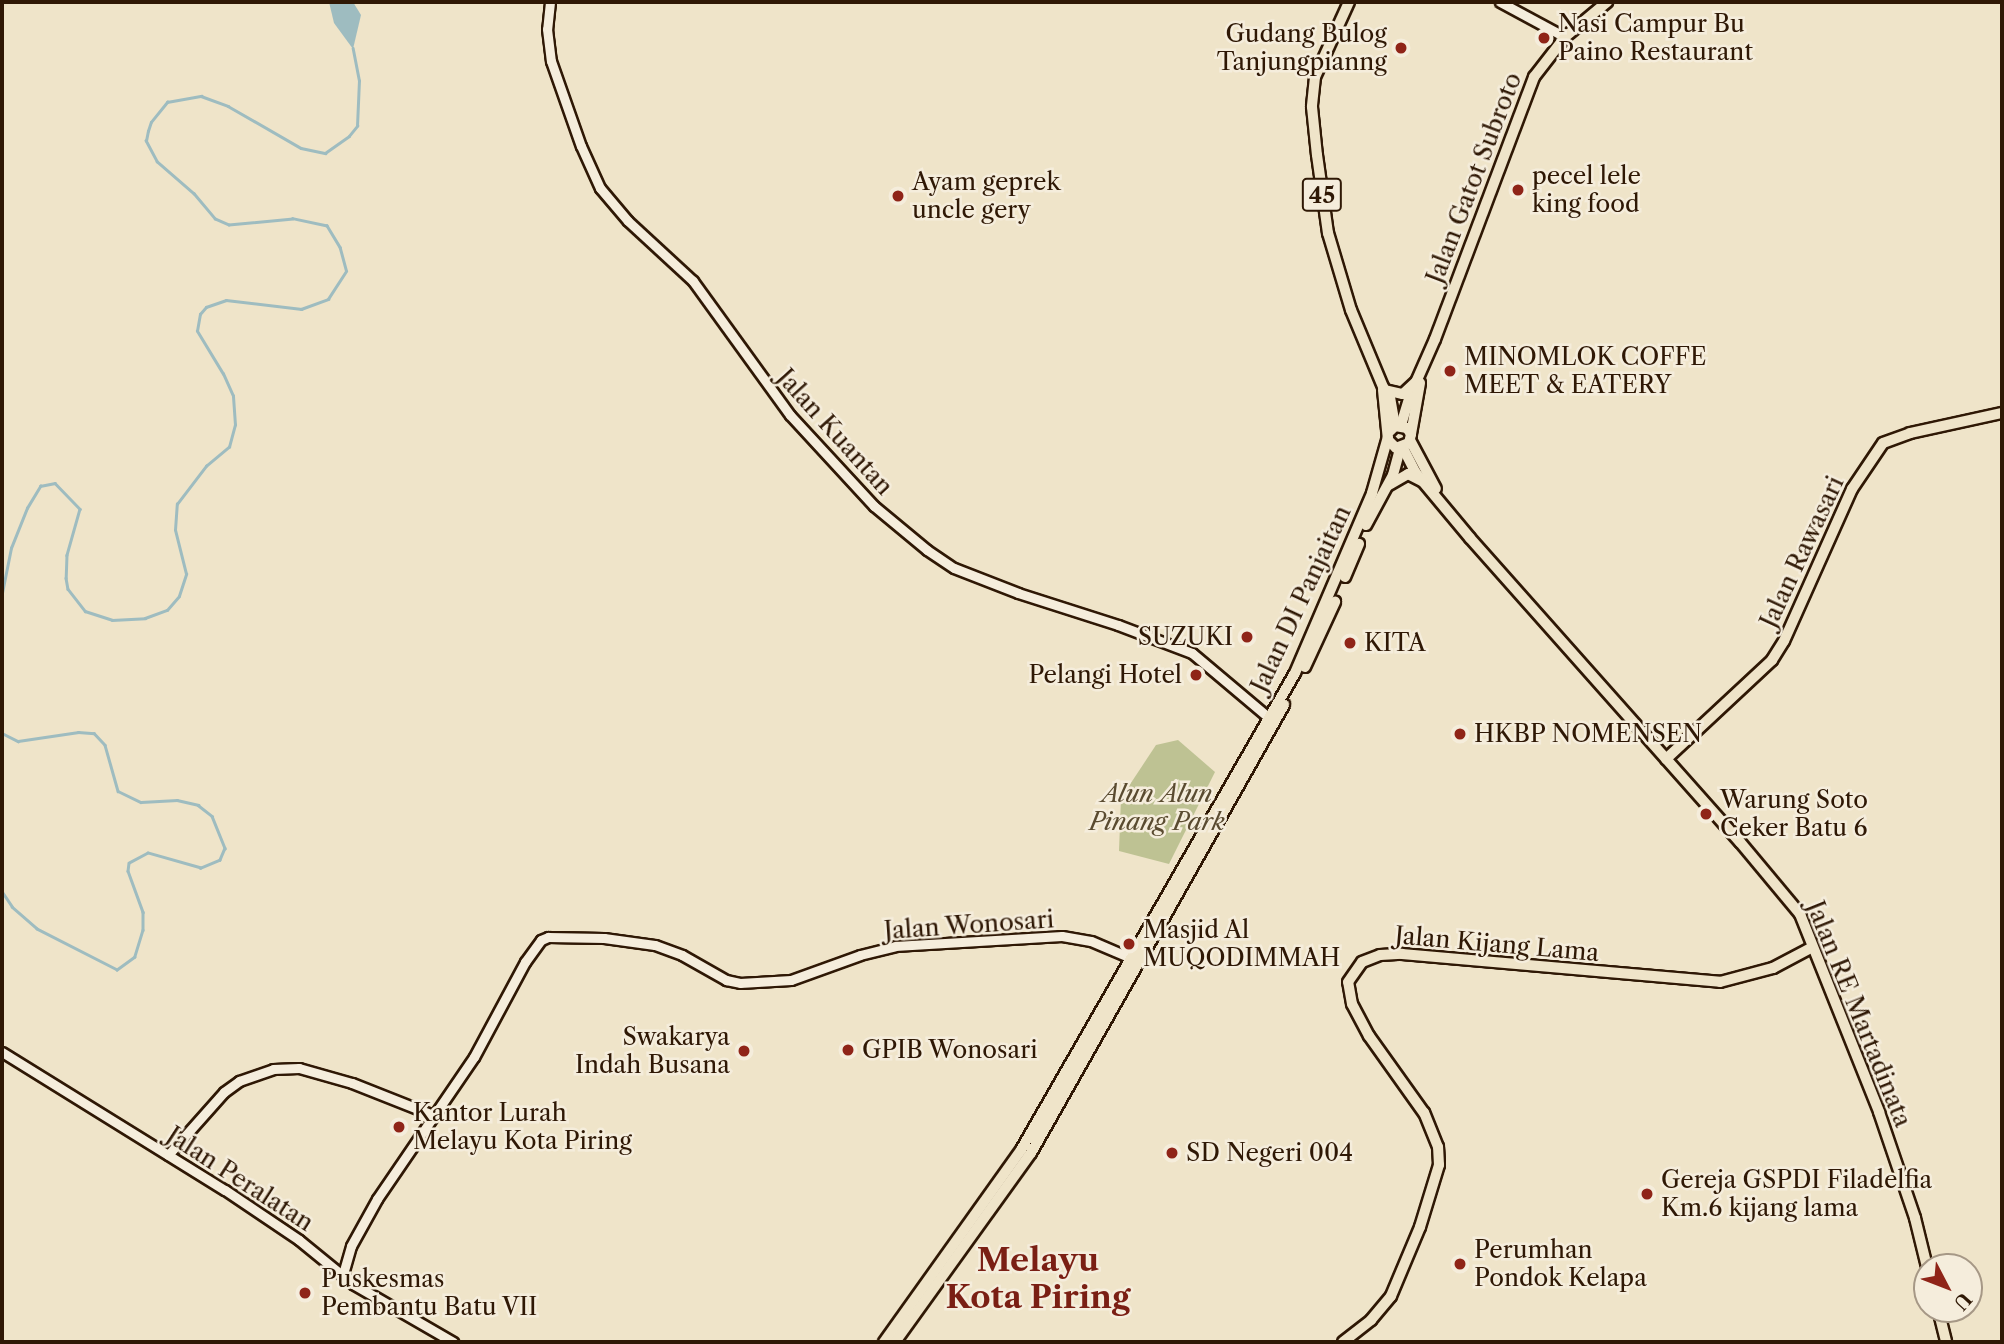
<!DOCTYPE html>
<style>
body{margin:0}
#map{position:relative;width:2004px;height:1344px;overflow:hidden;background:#efe4c9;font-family:"Libre Caslon Text",serif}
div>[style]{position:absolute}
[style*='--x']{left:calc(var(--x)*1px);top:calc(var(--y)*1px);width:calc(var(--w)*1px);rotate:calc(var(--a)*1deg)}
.green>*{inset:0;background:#bec293}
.water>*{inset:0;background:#9ebcc0}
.stream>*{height:2.5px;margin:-1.25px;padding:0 1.25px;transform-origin:1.25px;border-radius:1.25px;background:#9ebcc0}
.roads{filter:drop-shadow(2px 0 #2f1805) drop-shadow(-2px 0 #2f1805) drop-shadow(0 2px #2f1805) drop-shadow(0 -2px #2f1805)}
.secondary>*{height:9px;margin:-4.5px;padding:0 4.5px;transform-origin:4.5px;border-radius:4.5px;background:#f5eddc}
.primary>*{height:10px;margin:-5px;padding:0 5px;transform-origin:5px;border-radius:5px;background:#efe4c9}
.highway>*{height:10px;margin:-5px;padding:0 5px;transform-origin:5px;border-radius:5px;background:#efe4c9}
.dots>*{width:19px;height:19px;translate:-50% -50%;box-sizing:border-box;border:4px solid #f5eddc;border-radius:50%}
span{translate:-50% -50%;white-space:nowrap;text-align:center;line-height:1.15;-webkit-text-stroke:5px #f5eddc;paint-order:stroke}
.shield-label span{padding:2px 5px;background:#f5eddc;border:2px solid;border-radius:5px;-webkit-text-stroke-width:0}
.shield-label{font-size:23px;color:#2f1805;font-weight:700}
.poi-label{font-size:24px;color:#2f1805}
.left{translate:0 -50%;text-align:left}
.right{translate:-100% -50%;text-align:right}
.street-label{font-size:24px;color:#2f1805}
.park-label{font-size:24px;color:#5a4b30;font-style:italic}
.district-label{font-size:32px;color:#7a1f14;font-weight:700}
.frame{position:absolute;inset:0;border:4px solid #2f1805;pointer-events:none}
.north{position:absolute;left:1913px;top:1253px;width:70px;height:70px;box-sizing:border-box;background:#f5eddc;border:2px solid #a69886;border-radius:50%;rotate:132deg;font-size:19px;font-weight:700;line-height:28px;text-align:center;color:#2f1805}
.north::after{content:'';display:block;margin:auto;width:24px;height:32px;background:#8f2418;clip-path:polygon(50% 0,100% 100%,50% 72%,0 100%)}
</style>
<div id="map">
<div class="green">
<div style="clip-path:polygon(1178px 740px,1215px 772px,1169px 864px,1119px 851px,1121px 798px,1156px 745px)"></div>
</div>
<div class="water">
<div style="clip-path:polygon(329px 2px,353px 2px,361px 15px,353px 49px,334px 23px)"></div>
</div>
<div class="stream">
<div style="--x:2;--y:593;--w:46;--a:-78.7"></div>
<div style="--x:11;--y:548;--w:43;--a:-68.2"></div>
<div style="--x:27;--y:508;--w:26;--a:-59"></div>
<div style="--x:40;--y:486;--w:15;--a:-11"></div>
<div style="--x:55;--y:483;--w:36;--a:46"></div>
<div style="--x:80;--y:509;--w:48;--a:105.8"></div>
<div style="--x:67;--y:555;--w:23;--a:92"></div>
<div style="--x:66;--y:578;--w:11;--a:80"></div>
<div style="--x:68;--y:589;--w:28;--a:52"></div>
<div style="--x:85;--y:611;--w:28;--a:18"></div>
<div style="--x:112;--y:620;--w:33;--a:-3"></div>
<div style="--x:145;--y:618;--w:23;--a:-20"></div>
<div style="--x:167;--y:610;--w:18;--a:-49"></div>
<div style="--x:179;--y:596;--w:23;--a:-72"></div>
<div style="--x:186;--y:574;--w:45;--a:-104"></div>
<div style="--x:175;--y:530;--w:26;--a:-86"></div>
<div style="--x:177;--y:504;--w:48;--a:-52.7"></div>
<div style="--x:206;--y:466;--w:30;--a:-40"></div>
<div style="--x:229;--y:447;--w:23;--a:-75"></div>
<div style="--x:235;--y:425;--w:29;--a:-94"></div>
<div style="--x:233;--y:396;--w:24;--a:-114"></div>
<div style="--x:223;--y:374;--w:50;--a:-121.2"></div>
<div style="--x:197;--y:331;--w:17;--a:-80"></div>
<div style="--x:200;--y:314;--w:9;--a:-49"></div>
<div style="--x:206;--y:307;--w:21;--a:-19"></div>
<div style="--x:226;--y:300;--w:76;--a:6.8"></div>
<div style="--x:301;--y:309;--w:29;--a:-20"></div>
<div style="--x:328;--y:299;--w:33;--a:-57"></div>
<div style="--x:346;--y:271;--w:24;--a:-105"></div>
<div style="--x:340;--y:248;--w:26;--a:-121"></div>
<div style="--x:327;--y:226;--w:35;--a:-168"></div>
<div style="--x:293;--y:219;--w:64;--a:174.6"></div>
<div style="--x:229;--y:225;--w:15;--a:-157"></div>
<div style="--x:215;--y:219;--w:33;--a:-130"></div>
<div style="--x:194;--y:194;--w:49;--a:-139.1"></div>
<div style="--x:157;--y:162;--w:24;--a:-118"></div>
<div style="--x:146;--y:141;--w:10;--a:-79"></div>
<div style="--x:148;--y:131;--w:9;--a:-72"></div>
<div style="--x:151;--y:122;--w:26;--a:-51"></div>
<div style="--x:167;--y:102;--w:35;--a:-10"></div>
<div style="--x:201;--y:96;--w:29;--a:20"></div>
<div style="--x:228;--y:106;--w:84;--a:29.9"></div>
<div style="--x:301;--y:148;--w:25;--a:12"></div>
<div style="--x:325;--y:153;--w:29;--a:-35"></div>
<div style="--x:349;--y:136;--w:13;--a:-51"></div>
<div style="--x:357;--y:126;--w:45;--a:-87.5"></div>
<div style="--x:359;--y:81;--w:33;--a:-101"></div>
<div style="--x:2;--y:733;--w:18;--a:27"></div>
<div style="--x:18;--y:741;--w:61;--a:-8.5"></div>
<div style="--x:78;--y:732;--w:16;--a:4"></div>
<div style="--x:94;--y:733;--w:16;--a:47"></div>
<div style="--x:105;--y:745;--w:48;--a:74.2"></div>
<div style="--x:118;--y:791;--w:25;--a:26"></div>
<div style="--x:141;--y:802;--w:36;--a:-3"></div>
<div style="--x:177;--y:800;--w:22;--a:13"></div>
<div style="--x:198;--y:805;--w:18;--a:38"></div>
<div style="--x:212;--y:816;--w:35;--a:68"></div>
<div style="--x:225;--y:848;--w:13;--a:113"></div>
<div style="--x:220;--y:860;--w:21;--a:157"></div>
<div style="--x:201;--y:868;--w:55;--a:-164.2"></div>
<div style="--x:148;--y:853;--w:21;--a:152"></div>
<div style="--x:129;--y:863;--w:8;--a:97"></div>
<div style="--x:128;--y:871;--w:44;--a:69.9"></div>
<div style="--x:143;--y:912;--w:18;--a:90"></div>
<div style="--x:143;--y:930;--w:28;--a:107"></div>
<div style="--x:135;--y:957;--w:22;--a:144"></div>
<div style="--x:117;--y:970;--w:90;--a:-152.9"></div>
<div style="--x:37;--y:929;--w:33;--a:-139"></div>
<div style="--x:12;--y:907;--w:18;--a:-124"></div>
</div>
<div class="roads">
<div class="secondary">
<div style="--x:550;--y:2;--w:27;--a:96"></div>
<div style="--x:547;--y:29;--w:32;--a:83"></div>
<div style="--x:551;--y:61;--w:90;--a:70.6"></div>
<div style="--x:581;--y:146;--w:46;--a:65.7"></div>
<div style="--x:600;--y:188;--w:43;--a:49.7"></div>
<div style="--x:628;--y:221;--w:88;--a:42.7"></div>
<div style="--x:693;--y:281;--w:165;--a:54.1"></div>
<div style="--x:790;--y:415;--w:124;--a:47.3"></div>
<div style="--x:874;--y:506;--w:69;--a:39.7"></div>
<div style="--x:927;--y:550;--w:32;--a:34"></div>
<div style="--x:954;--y:568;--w:69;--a:21.3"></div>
<div style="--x:1018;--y:593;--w:105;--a:17.7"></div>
<div style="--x:1118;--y:625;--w:79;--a:20.7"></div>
<div style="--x:1192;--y:653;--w:99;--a:40.1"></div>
<div style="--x:1500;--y:2;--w:74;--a:28.3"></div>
<div style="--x:2;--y:1052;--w:262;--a:31.8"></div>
<div style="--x:225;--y:1190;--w:89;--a:34"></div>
<div style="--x:299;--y:1240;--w:70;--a:39.2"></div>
<div style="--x:353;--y:1284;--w:116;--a:30.1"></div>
<div style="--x:168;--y:1155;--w:84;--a:-48.4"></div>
<div style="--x:224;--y:1092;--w:19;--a:-36"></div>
<div style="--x:239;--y:1081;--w:36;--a:-19"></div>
<div style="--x:273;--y:1069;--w:26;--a:-2"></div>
<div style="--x:299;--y:1068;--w:55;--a:15.8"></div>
<div style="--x:352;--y:1083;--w:87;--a:21.6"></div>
<div style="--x:343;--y:1274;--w:29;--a:-74"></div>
<div style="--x:351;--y:1246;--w:54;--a:-61"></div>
<div style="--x:377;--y:1199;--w:172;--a:-55.7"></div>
<div style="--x:474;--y:1057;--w:108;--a:-61.8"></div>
<div style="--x:525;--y:962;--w:27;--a:-54"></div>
<div style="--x:541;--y:940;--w:8;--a:-23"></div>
<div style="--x:548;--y:937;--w:56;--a:1"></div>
<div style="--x:604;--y:938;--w:51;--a:7.8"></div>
<div style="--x:655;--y:945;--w:29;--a:20"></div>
<div style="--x:682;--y:955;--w:51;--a:29.6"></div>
<div style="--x:726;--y:980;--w:14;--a:12"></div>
<div style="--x:740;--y:983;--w:51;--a:-3.4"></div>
<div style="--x:791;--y:980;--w:73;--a:-19.9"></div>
<div style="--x:860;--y:955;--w:36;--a:-14"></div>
<div style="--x:895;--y:946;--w:167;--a:-3.4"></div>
<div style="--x:1062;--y:936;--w:29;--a:10"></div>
<div style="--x:1091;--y:941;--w:43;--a:23"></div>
</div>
<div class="primary">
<div style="--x:1401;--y:425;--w:28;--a:-73"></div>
<div style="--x:1409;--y:398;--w:64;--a:-66.2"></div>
<div style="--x:1435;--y:339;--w:280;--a:-69.3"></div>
<div style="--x:1534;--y:77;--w:51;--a:-52.2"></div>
<div style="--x:1565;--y:37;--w:55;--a:-39.8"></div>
<div style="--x:1411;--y:434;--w:52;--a:-80"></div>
<div style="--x:1410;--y:440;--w:55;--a:62"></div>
<div style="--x:1403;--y:448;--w:27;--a:63"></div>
<div style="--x:1415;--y:472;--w:86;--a:50.2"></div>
<div style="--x:1470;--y:538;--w:407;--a:48.4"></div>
<div style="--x:1740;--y:842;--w:94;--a:50.2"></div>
<div style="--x:1800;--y:914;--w:213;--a:68.2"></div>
<div style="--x:1879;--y:1112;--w:112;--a:71.2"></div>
<div style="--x:1915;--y:1218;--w:50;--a:76.2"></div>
<div style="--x:1666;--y:759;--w:145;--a:-43"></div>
<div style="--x:1772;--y:660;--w:22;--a:-58"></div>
<div style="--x:1784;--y:641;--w:167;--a:-65.9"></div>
<div style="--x:1852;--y:489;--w:55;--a:-56"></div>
<div style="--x:1883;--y:443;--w:29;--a:-20"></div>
<div style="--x:1910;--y:433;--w:94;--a:-12.3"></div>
<div style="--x:1938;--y:1309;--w:34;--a:76"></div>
<div style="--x:1343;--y:1342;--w:36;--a:-38"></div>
<div style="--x:1371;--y:1320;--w:31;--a:-50"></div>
<div style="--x:1391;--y:1296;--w:75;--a:-67.2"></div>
<div style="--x:1420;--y:1227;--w:65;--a:-73"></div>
<div style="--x:1439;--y:1165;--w:18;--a:-93"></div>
<div style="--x:1438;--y:1147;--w:37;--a:-112"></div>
<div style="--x:1424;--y:1113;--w:95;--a:-125.5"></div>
<div style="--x:1369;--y:1036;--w:36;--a:-118"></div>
<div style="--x:1352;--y:1004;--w:22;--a:-100"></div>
<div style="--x:1348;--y:982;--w:24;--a:-55"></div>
<div style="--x:1362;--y:962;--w:19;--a:-21"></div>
<div style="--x:1380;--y:955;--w:22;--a:-3"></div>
<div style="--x:1402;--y:954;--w:319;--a:5"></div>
<div style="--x:1720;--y:982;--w:55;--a:-14.8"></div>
<div style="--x:1773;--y:968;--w:43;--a:-27.8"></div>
</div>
<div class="highway">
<div style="--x:1349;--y:2;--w:82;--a:114.4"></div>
<div style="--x:1315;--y:77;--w:30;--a:96"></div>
<div style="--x:1312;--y:107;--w:48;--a:84.1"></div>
<div style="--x:1317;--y:155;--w:79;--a:82"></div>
<div style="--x:1328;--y:233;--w:80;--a:73.4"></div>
<div style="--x:1351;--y:310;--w:83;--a:67.4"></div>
<div style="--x:1383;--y:387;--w:12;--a:55"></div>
<div style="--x:1390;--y:397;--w:29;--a:80"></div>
<div style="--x:1383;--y:390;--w:50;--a:84.3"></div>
<div style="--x:1388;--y:440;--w:11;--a:45"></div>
<div style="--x:1396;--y:448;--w:14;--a:-21"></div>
<div style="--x:1409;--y:443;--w:9;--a:-77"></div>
<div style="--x:1411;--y:434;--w:7;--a:-124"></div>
<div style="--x:1407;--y:428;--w:12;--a:-171"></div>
<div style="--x:1395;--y:426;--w:7;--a:135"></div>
<div style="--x:1385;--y:390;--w:18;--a:13"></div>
<div style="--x:1403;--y:394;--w:18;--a:-43"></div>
<div style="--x:1389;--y:485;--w:22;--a:-30"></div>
<div style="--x:1408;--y:474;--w:16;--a:27"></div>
<div style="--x:1366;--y:525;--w:57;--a:-61.6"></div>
<div style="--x:1393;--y:475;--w:28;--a:-75"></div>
<div style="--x:1345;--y:577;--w:36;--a:-67"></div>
<div style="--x:1305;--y:667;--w:72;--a:-65.2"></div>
<div style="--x:884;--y:1342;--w:236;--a:-54.5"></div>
<div style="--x:1021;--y:1150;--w:550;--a:-60.13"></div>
<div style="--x:1295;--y:673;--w:196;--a:-66.8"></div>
<div style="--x:1372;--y:493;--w:58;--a:-74.1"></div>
<div style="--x:895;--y:1342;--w:233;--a:-54.3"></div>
<div style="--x:1031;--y:1153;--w:515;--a:-60.55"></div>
</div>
</div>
<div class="dots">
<div style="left:1544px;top:38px;background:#8f2418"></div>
<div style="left:1401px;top:48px;background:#8f2418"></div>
<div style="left:1518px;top:190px;background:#8f2418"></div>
<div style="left:898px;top:196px;background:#8f2418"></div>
<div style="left:1450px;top:371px;background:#8f2418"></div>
<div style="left:1247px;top:637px;background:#8f2418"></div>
<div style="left:1350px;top:643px;background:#8f2418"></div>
<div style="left:1196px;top:675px;background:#8f2418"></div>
<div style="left:1460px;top:734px;background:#8f2418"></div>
<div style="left:1706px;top:814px;background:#8f2418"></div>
<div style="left:1129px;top:944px;background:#8f2418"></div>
<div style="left:848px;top:1050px;background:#8f2418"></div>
<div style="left:744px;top:1051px;background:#8f2418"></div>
<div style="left:399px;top:1127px;background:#8f2418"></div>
<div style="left:1172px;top:1153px;background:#8f2418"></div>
<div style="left:1647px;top:1194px;background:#8f2418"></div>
<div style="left:1460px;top:1264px;background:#8f2418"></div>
<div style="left:305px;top:1293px;background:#8f2418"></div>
</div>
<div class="shield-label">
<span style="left:1322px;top:195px">45</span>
</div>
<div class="poi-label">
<span class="left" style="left:1558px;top:38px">Nasi Campur Bu<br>Paino Restaurant</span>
<span class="right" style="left:1387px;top:48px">Gudang Bulog<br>Tanjungpianng</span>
<span class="left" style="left:1532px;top:190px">pecel lele<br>king food</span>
<span class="left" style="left:912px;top:196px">Ayam geprek<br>uncle gery</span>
<span class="left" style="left:1464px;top:371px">MINOMLOK COFFE<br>MEET &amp; EATERY</span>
<span class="right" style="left:1233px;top:637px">SUZUKI</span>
<span class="left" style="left:1364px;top:643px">KITA</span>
<span class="right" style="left:1182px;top:675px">Pelangi Hotel</span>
<span class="left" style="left:1474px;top:734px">HKBP NOMENSEN</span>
<span class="left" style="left:1720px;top:814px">Warung Soto<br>Ceker Batu 6</span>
<span class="left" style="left:1143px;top:944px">Masjid Al<br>MUQODIMMAH</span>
<span class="right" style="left:730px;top:1051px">Swakarya<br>Indah Busana</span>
<span class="left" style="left:862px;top:1050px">GPIB Wonosari</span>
<span class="left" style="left:413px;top:1127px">Kantor Lurah<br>Melayu Kota Piring</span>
<span class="left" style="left:1186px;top:1153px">SD Negeri 004</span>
<span class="left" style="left:1661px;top:1194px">Gereja GSPDI Filadelfia<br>Km.6 kijang lama</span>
<span class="left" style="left:1474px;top:1264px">Perumhan<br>Pondok Kelapa</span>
<span class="left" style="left:321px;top:1293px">Puskesmas<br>Pembantu Batu VII</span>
</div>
<div class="street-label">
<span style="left:1474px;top:178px;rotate:-69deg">Jalan Gatot Subroto</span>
<span style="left:835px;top:432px;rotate:48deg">Jalan Kuantan</span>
<span style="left:1802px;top:552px;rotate:-65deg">Jalan Rawasari</span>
<span style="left:1301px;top:599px;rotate:-65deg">Jalan DI Panjaitan</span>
<span style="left:969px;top:925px;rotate:-4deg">Jalan Wonosari</span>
<span style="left:1497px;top:944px;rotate:5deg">Jalan Kijang Lama</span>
<span style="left:1859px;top:1014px;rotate:68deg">Jalan RE Martadinata</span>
<span style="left:240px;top:1179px;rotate:33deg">Jalan Peralatan</span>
</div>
<div class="park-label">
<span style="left:1157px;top:808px">Alun Alun<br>Pinang Park</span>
</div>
<div class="district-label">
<span style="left:1038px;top:1279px">Melayu<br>Kota Piring</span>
</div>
<div class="frame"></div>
<div class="north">U</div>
</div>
